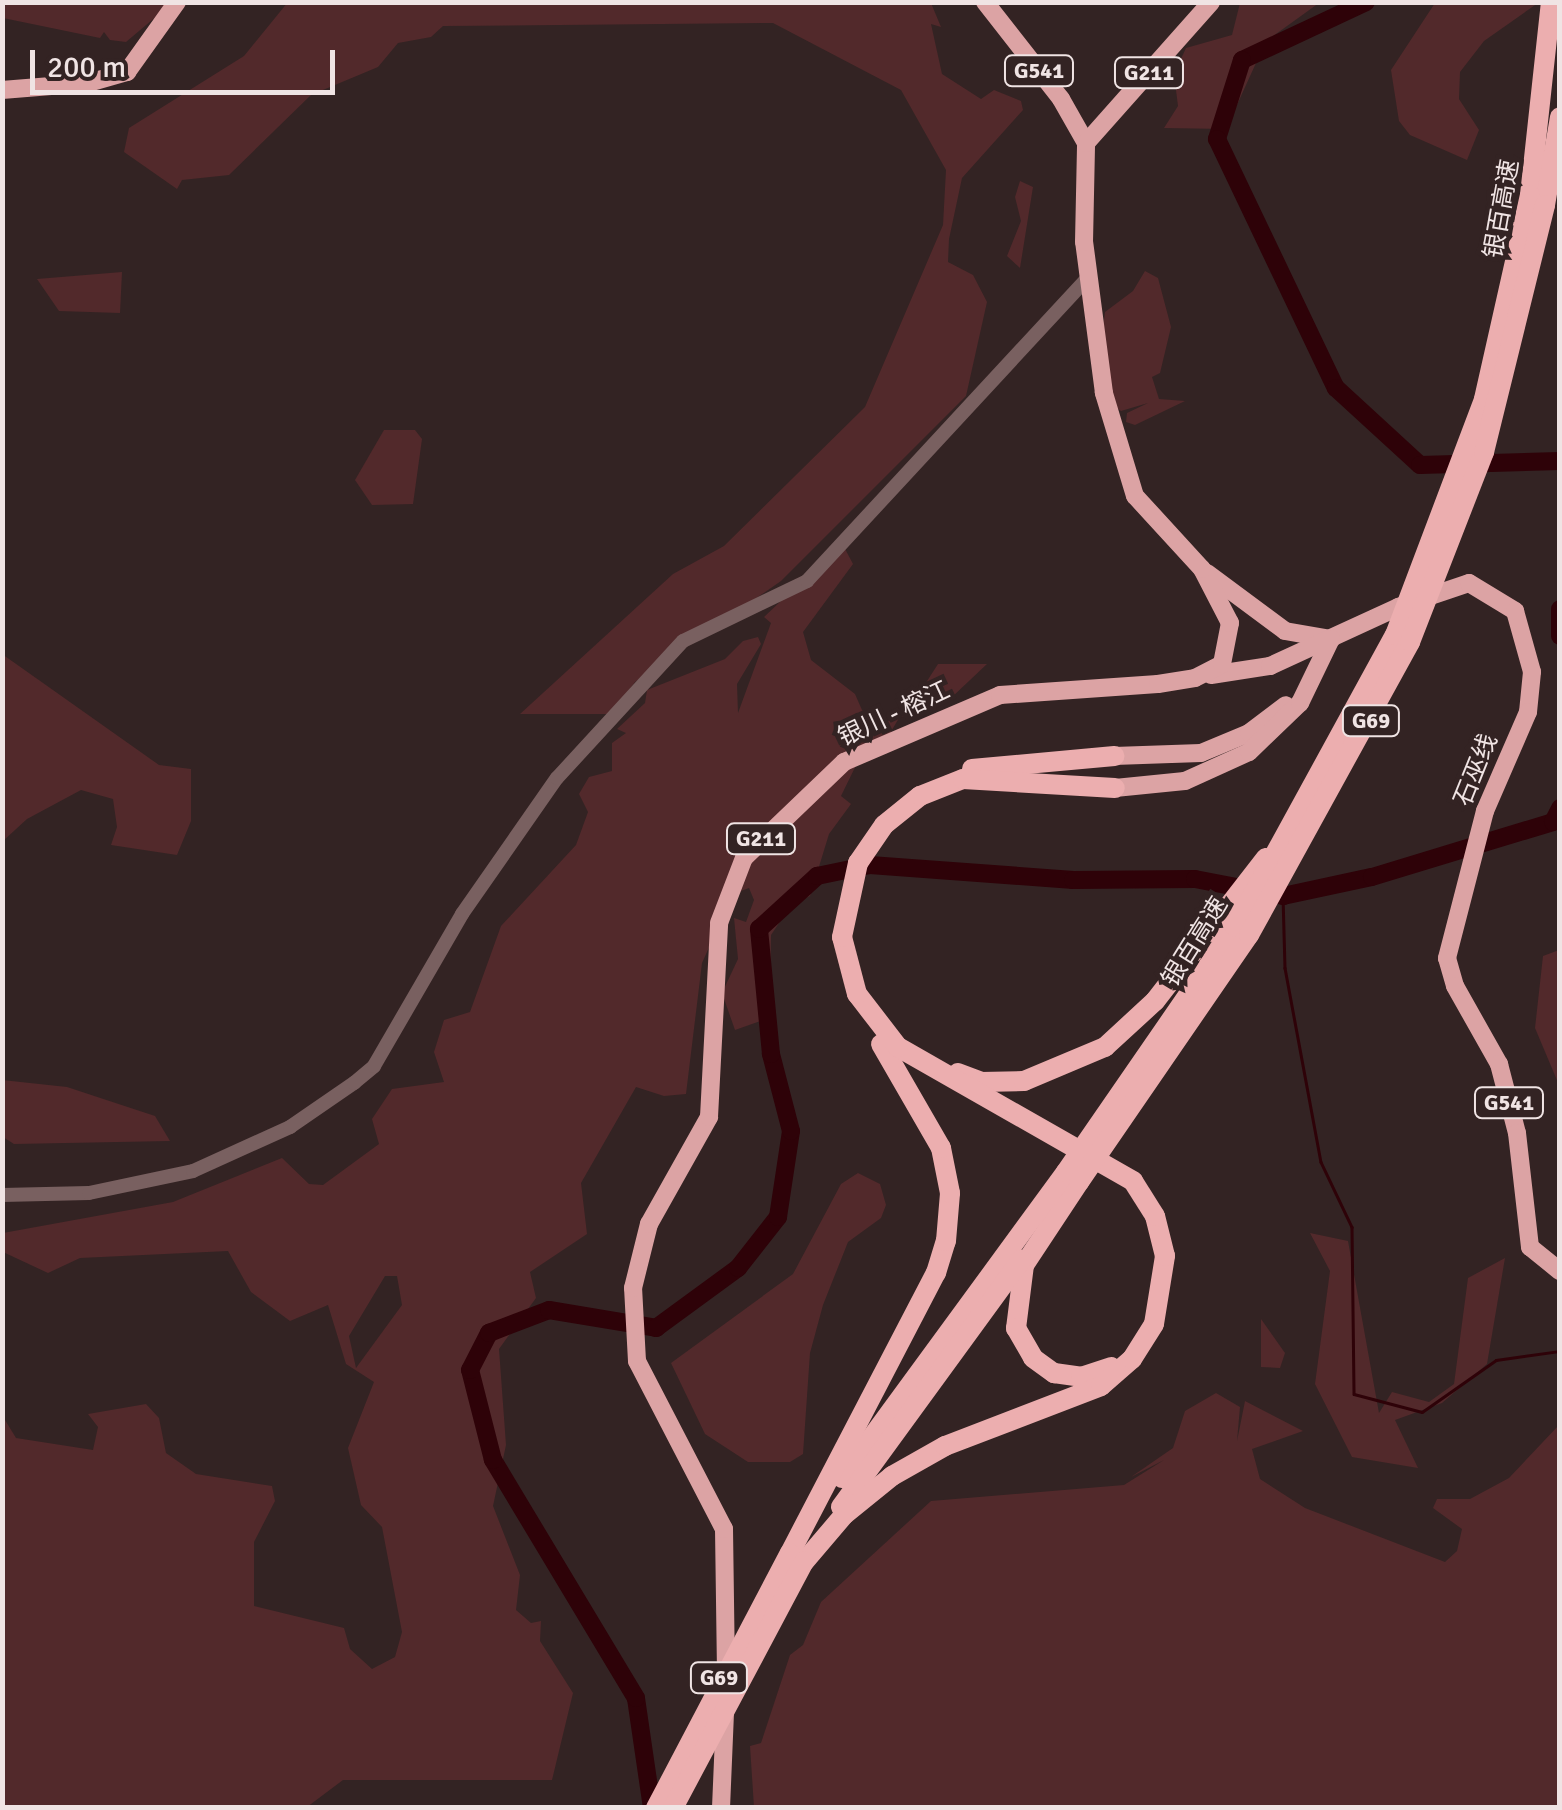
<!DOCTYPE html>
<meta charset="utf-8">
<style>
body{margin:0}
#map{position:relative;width:1562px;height:1810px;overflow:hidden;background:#332323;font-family:Signika,"Noto Sans SC",sans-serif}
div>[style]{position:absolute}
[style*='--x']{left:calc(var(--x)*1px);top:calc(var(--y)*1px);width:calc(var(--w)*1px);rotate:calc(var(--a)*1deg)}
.green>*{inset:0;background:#52292b}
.stream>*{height:2.5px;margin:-1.25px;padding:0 1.25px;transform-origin:1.25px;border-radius:1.25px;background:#2e0208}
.river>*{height:18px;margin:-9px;padding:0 9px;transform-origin:9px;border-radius:9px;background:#2e0208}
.tertiary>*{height:14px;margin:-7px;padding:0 7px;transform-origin:7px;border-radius:7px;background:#796060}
.trunk>*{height:18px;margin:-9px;padding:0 9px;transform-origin:9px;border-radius:9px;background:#dca3a4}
.motorway>*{height:20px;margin:-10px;padding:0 10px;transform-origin:10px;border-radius:10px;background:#ecaeaf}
.motorway-bridge>*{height:20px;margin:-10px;padding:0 10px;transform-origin:10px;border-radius:10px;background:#ecaeaf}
span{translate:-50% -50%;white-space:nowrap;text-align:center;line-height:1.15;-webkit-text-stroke:9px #332323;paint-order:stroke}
.shield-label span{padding:2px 8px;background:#332323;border:2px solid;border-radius:8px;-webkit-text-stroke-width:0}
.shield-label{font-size:22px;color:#f0e4e4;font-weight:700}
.street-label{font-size:25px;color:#f0e4e4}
.frame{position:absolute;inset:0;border:5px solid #f0e4e4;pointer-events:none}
.scale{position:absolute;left:30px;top:50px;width:305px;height:45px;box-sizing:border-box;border:5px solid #f0e4e4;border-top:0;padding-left:12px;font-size:30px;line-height:35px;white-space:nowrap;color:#f0e4e4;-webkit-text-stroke:8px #332323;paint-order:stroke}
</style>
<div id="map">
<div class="green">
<div style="clip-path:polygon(288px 2px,931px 3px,941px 27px,931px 24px,942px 74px,981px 99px,994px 90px,1021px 101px,1023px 110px,962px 178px,949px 239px,948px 262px,973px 275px,987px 302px,966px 396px,781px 581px,635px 682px,612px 714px,520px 714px,673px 574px,724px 546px,865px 407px,943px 225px,946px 170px,901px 90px,773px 23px,443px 26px,431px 37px,398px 43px,378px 67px,311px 95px,229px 175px,182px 180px,177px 189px,124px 152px,129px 128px,244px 56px)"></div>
<div style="clip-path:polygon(3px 3px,170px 2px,171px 4px,126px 42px,110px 40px,104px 32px,100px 38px,3px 18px)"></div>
<div style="clip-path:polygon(1240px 3px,1319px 3px,1266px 41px,1226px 129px,1164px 128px,1178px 106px,1174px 74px,1186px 48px,1232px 35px)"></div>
<div style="clip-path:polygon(1435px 3px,1538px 3px,1484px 41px,1460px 72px,1459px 99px,1479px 130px,1467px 160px,1410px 135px,1399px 121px,1391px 70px)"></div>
<div style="clip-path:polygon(1020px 181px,1033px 187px,1020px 268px,1007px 256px,1021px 221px,1015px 197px)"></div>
<div style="clip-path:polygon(1145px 271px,1158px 278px,1171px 327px,1160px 373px,1152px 377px,1159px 399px,1185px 401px,1135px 425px,1126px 422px,1127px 413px,1148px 403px,1121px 411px,1113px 405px,1103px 327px,1105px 312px,1133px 291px)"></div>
<div style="clip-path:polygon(122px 272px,120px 313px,59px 311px,37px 279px)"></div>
<div style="clip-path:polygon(384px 430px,415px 430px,422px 439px,413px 504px,372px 505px,355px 480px)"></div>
<div style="clip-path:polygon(evenodd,842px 543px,853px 564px,803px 632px,811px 660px,855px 694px,862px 710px,882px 725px,911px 706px,938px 664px,987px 664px,951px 698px,899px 718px,889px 735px,866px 745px,841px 796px,851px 804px,829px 834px,810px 896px,791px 905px,771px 935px,770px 1001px,761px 1013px,766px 1019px,735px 1030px,722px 993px,738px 959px,734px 918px,746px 922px,754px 900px,749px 888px,733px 894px,702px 963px,686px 1094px,664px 1096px,636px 1087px,581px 1183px,587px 1234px,530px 1272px,536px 1298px,499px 1349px,506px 1445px,493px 1506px,520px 1575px,516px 1610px,531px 1623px,541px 1621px,540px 1641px,573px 1693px,552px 1780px,343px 1780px,307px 1807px,3px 1807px,2px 1415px,16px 1438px,93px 1450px,98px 1427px,88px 1414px,146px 1404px,159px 1418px,166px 1453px,196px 1474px,272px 1486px,275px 1501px,254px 1542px,254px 1606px,344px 1628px,350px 1649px,372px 1669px,395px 1657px,402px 1632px,382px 1527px,361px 1505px,348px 1448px,374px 1382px,346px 1364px,328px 1305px,290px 1321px,251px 1292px,228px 1251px,80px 1258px,48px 1273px,3px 1252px,3px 1233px,173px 1202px,282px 1158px,309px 1184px,323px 1185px,379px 1144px,372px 1119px,392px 1089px,444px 1082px,434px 1052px,444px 1020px,470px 1012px,501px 926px,576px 845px,588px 812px,579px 794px,589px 777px,612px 771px,612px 743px,626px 733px,617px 729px,645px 703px,647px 690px,725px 659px,743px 641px,758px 637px,761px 644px,737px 684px,738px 713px,771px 623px,764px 617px,842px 543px,385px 1276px,397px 1276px,402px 1305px,356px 1368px,349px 1336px,385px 1276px)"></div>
<div style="clip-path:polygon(2px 654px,159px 765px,191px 769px,191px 821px,177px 855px,111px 845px,117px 827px,113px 799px,81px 790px,27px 819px,3px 841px)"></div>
<div style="clip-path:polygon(1559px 950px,1559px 1085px,1535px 1028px,1543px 956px)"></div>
<div style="clip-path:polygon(2px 1080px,67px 1087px,155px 1116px,170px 1141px,14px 1144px,3px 1137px)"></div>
<div style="clip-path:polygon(858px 1173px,880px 1184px,886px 1205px,881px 1218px,848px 1242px,823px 1305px,810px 1353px,803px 1454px,790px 1462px,748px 1462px,705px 1434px,671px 1363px,793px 1274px,841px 1184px)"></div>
<div style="clip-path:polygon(1310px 1233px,1348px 1241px,1379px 1413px,1392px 1392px,1429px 1402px,1454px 1384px,1468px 1278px,1505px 1258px,1487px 1364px,1442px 1403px,1395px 1420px,1418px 1468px,1352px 1457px,1315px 1384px,1330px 1271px)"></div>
<div style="clip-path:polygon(1261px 1319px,1285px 1353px,1280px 1368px,1261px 1367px)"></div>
<div style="clip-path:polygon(1216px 1393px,1240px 1407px,1237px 1441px,1245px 1401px,1303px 1431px,1252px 1449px,1260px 1479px,1305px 1508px,1445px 1562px,1457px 1551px,1462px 1529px,1433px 1508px,1437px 1499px,1470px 1499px,1509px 1478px,1559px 1425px,1559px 1807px,754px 1807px,750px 1746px,761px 1743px,790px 1655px,803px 1645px,821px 1602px,931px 1501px,1124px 1485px,1164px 1460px,1131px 1477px,1173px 1448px,1185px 1411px)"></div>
</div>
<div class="stream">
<div style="--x:1283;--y:896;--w:72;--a:88.4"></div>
<div style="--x:1285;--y:968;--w:197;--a:79.5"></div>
<div style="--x:1321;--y:1162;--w:72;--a:64.5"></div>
<div style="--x:1352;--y:1227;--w:167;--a:89.3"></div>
<div style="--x:1354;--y:1394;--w:70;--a:14.8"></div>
<div style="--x:1422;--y:1412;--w:90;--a:-35.1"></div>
<div style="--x:1496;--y:1360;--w:65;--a:-8"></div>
</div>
<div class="river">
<div style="--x:1366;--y:2;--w:137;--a:154.9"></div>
<div style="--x:1242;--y:60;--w:83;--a:107.6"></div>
<div style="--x:1217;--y:139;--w:276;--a:64.5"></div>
<div style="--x:1336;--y:388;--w:114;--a:42.5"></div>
<div style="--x:1420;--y:465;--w:140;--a:-1.6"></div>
<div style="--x:1560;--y:609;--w:27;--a:90"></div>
<div style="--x:652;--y:1808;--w:111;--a:-98.3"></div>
<div style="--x:636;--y:1698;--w:278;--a:-121"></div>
<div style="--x:493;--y:1460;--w:93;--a:-104.3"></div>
<div style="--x:470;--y:1370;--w:42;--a:-62.8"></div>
<div style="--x:489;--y:1333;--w:64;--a:-21"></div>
<div style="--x:549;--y:1310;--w:109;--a:9.5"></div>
<div style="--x:656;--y:1328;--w:102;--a:-36.2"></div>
<div style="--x:738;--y:1268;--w:65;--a:-51.9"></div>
<div style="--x:778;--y:1217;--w:87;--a:-81.4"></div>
<div style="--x:791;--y:1131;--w:80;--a:-104.6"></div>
<div style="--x:771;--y:1054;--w:126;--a:-95.5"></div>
<div style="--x:759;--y:929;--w:79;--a:-42.4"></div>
<div style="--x:817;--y:876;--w:54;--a:-11.7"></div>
<div style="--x:870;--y:865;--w:204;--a:4.2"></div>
<div style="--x:1073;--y:880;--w:122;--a:-0.5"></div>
<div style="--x:1195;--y:879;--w:90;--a:10.9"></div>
<div style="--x:1283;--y:896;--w:91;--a:-12.1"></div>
<div style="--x:1372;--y:877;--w:189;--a:-16.9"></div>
<div style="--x:1553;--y:822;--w:16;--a:-63"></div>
</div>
<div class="tertiary">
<div style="--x:2;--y:1195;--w:87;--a:-1.3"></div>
<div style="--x:89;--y:1193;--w:106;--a:-11.9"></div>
<div style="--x:193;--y:1171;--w:107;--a:-24.4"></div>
<div style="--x:290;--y:1127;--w:78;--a:-34.5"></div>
<div style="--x:354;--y:1083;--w:26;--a:-40"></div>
<div style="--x:374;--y:1066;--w:176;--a:-59.9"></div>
<div style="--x:462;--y:914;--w:166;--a:-55.1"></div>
<div style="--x:557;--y:778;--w:186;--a:-47.4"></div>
<div style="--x:683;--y:641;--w:138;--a:-25.8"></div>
<div style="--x:807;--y:581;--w:415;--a:-47.2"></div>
</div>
<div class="trunk">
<div style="--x:985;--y:2;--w:123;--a:51.9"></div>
<div style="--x:1061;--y:99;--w:51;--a:60.4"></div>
<div style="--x:2;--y:90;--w:86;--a:-4.7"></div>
<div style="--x:88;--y:83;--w:41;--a:-15.8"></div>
<div style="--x:127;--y:72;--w:86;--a:-54.5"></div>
<div style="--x:1207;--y:573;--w:97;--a:36.6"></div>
<div style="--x:1285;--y:631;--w:47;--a:9.9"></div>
<div style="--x:1211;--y:675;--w:60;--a:-8.7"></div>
<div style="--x:1270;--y:666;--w:141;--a:-24.7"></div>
<div style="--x:1398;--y:607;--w:75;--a:-18.7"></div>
<div style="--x:1469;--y:583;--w:54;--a:31.3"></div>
<div style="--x:1515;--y:611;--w:63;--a:74.4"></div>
<div style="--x:1532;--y:672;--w:40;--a:95.7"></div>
<div style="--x:1528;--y:712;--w:108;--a:113.5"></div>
<div style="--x:1485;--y:811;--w:152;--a:104.5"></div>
<div style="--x:1447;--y:958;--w:29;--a:74"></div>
<div style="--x:1455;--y:986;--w:90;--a:60.6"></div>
<div style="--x:1499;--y:1064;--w:71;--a:75.4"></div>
<div style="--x:1517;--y:1133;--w:115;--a:83.5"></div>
<div style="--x:1530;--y:1247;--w:38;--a:39"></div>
<div style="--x:1114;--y:756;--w:87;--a:-2"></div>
<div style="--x:1201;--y:753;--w:52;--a:-22.6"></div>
<div style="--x:1249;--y:733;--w:46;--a:-37.1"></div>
<div style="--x:1115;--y:788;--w:70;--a:-5.7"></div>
<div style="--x:1185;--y:781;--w:70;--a:-24.4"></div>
<div style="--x:1249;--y:752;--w:71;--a:-43.9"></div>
<div style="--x:1300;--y:703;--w:71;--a:-64.2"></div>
<div style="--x:726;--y:1672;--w:143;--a:-90.8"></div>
<div style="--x:724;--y:1529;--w:189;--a:-117.4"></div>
<div style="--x:637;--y:1361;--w:73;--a:-93.1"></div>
<div style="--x:633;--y:1288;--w:66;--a:-76"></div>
<div style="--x:649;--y:1224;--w:123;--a:-60.7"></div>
<div style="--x:709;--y:1117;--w:194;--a:-87"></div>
<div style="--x:719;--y:923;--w:70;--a:-69"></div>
<div style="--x:744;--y:858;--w:139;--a:-43.8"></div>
<div style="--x:844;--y:762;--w:170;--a:-23.2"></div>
<div style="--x:1000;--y:695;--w:158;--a:-4"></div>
<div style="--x:1158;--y:684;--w:37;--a:-9"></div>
<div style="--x:1195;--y:678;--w:30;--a:-27"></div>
<div style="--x:1222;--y:664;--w:42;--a:-79"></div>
<div style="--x:1230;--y:623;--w:61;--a:-117.4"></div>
<div style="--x:1202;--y:569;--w:99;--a:-132.5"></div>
<div style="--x:1135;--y:496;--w:108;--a:-106.8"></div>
<div style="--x:1104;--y:393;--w:152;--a:-97.5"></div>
<div style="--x:1084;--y:242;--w:99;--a:-88.8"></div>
<div style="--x:1086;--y:143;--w:188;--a:-48.4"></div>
<div style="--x:721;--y:1808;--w:95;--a:-87.6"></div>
</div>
<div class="motorway">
<div style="--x:1530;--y:195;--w:194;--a:-83.8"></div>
<div style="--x:1545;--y:205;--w:89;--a:-80.3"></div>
<div style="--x:972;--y:769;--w:143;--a:-5.2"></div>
<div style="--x:958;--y:1073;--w:25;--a:21"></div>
<div style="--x:981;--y:1082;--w:43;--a:-1.3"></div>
<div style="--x:1024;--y:1081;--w:88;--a:-22.8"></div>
<div style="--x:1105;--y:1047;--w:68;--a:-42.6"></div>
<div style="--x:1155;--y:1001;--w:181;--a:-52.2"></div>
<div style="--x:1079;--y:1182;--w:100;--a:123.5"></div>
<div style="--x:1024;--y:1265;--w:64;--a:97.2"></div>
<div style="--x:1016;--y:1328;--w:34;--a:60"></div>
<div style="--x:1033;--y:1358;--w:26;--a:36"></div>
<div style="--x:1054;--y:1373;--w:27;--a:8"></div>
<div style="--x:1081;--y:1377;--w:32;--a:-18"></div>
<div style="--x:842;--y:1478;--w:379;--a:-53.8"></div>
<div style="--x:841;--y:1507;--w:306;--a:-53.9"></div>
<div style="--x:790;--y:1553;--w:316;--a:-62.5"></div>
<div style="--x:936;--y:1273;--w:34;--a:-73"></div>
<div style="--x:946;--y:1241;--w:48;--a:-85.2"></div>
<div style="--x:950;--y:1193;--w:46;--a:-101.3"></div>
<div style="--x:941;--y:1148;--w:120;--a:-120"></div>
<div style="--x:804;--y:1562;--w:62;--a:-49.6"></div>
<div style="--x:844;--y:1515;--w:62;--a:-39.1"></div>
<div style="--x:892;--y:1476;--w:61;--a:-29.5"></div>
<div style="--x:945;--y:1446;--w:167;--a:-21"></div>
<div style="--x:1101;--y:1386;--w:41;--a:-41.1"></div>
<div style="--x:1132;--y:1359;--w:41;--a:-57.8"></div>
<div style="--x:1154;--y:1324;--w:69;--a:-80.8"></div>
<div style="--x:1165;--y:1256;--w:41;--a:-104"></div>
<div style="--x:1155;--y:1216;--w:41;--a:-122.2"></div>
<div style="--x:1133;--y:1181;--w:271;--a:-150.3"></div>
<div style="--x:898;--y:1047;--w:67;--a:-127.7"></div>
<div style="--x:857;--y:994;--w:59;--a:-104.7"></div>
<div style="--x:842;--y:937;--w:76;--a:-77.8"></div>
<div style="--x:858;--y:863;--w:46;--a:-55.6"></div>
<div style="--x:884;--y:825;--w:46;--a:-38.9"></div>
<div style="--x:920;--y:796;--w:46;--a:-21.6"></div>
<div style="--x:963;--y:779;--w:152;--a:3.4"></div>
</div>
<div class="motorway-bridge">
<div style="--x:1066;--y:1172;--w:298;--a:-55.4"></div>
<div style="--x:1235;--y:927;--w:333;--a:-61.3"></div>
<div style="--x:1395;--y:635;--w:252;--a:-69.3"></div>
<div style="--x:1484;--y:399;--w:209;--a:-77.3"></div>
<div style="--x:1079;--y:1182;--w:300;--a:-55.5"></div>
<div style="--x:1249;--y:935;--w:334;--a:-61.2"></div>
<div style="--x:1410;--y:642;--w:204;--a:-68.7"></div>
<div style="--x:1484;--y:452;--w:254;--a:-76.1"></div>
<div style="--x:656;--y:1808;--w:288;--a:-62.3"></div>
<div style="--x:673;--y:1808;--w:279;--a:-62"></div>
</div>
<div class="shield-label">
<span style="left:1039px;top:71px">G541</span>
<span style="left:1149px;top:73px">G211</span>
<span style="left:1371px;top:721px">G69</span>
<span style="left:761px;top:839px">G211</span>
<span style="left:1509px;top:1103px">G541</span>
<span style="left:719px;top:1678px">G69</span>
</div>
<div class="street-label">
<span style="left:1502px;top:209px;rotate:-80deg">银百高速</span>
<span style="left:894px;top:714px;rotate:-25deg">银川 - 榕江</span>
<span style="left:1476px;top:770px;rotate:-68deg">石巫线</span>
<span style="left:1195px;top:942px;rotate:-58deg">银百高速</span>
</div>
<div class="frame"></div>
<div class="scale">200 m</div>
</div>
